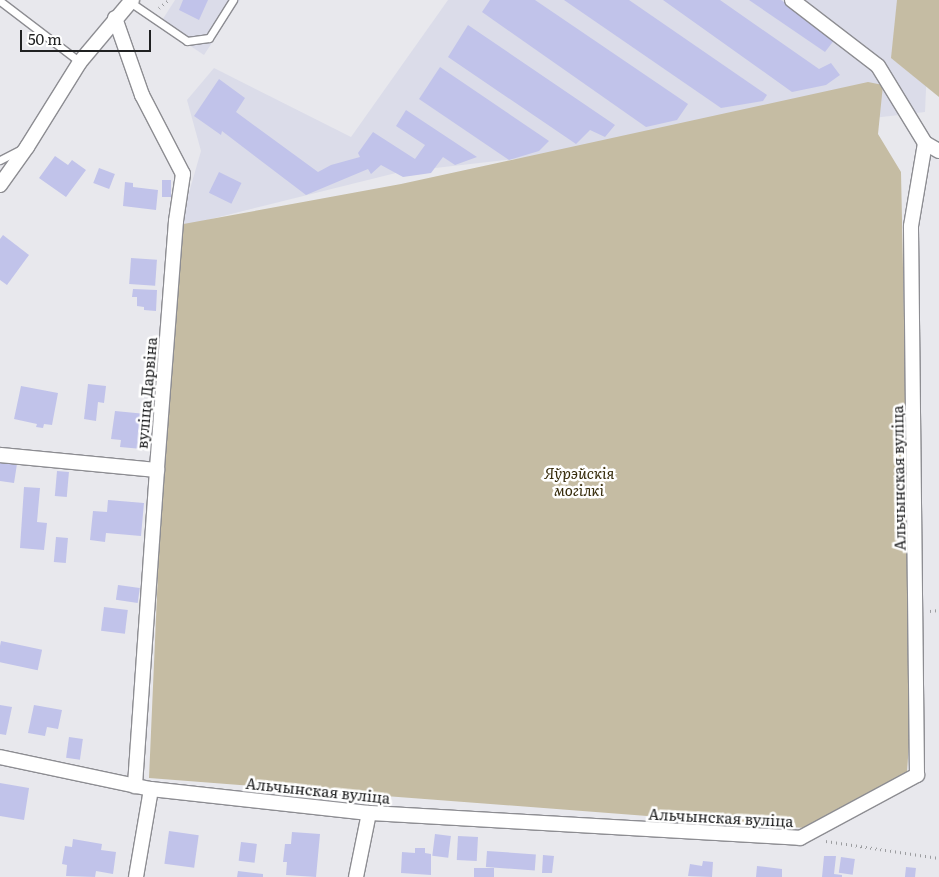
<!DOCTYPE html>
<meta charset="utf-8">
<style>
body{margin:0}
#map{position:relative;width:939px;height:877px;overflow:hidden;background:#e8e8ed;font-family:Literata,serif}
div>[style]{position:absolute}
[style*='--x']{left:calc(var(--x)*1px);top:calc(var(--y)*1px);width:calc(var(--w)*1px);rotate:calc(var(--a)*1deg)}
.built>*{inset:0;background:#dbdce9}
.green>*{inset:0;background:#c5bca3}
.building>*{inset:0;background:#c1c3ea;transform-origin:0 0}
.path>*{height:3px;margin-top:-1.5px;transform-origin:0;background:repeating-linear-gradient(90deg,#9c9da0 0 1px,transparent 0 5px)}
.roads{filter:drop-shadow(1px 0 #8d8d92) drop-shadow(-1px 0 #8d8d92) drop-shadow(0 1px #8d8d92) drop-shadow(0 -1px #8d8d92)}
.lane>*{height:7px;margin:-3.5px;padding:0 3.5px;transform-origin:3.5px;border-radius:3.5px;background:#fff}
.street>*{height:14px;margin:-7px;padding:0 7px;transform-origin:7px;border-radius:7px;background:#fff}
span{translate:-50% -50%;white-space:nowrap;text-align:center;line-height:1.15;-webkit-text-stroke:5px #fff;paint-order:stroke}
.street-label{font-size:15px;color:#202122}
.park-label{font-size:15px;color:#342908;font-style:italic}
.scale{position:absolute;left:20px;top:30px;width:131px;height:22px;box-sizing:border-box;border:2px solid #202122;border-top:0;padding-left:6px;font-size:15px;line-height:18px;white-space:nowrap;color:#202122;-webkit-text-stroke:4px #fff;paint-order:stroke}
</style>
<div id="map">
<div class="built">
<div style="clip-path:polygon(175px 0,240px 0,204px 55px,159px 25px)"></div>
<div style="clip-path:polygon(448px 0,930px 0,925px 112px,400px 172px,179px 227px,201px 151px,187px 100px,214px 68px,351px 137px)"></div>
</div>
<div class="green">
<div style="clip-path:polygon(897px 0,939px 0,939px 97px,891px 58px)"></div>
<div style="clip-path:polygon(868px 82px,883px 85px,878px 134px,901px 172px,912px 701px,907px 772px,805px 828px,149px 778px,162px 480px,178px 225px,401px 184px)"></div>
</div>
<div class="building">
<div style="clip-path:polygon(183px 0,208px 0,199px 20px,179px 10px)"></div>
<div style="clip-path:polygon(490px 0,535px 0,688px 104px,677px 120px,646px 127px,482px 12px)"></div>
<div style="clip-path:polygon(564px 0,629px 0,767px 95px,763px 101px,721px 108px)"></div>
<div style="clip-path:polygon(663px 0,720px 0,819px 69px,831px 63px,840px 75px,826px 85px,792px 92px)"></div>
<div style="clip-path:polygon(749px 0,781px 0,835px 39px,825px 52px)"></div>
<div style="clip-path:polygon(468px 25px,615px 125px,605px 137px,590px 130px,576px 144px,448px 57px)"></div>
<div style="clip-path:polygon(440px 67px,549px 141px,539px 151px,509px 160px,419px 99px)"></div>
<div style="clip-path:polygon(219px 79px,245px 98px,236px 112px,318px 172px,331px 165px,360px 157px,358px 153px,373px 132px,415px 159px,425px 145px,396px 126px,406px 110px,477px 157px,455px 165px,443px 157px,431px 173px,403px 177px,381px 165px,371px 174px,368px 169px,306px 195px,222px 131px,221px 135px,194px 116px)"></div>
<div style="clip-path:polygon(55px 156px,68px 165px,72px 160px,86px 170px,66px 197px,39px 178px)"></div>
<div style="left:99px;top:168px;width:17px;height:16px;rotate:21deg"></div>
<div style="left:219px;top:172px;width:25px;height:23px;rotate:26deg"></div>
<div style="left:162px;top:180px;width:9px;height:17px"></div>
<div style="clip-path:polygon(125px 182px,133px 183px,133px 187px,158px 190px,156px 210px,123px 206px)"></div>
<div style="clip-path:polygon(3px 235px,29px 255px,7px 285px,0 280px,0 239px)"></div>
<div style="left:131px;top:258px;width:26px;height:26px;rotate:4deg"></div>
<div style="clip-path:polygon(133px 289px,157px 290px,156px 311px,144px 310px,144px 307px,137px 306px,137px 297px,132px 297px)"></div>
<div style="clip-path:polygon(88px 384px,106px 386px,104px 403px,98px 402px,96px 421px,84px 419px)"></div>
<div style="clip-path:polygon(21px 386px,58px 393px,52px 425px,44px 424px,43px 428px,36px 427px,37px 424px,14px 419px)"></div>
<div style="clip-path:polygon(115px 411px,146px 414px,142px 449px,120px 447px,121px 440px,111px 439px)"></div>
<div style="clip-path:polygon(0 461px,17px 464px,14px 483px,0 481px)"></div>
<div style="left:57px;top:471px;width:12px;height:25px;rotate:5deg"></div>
<div style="clip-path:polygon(24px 487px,40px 488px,37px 522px,47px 523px,44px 550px,20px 548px)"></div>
<div style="clip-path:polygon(108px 500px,144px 503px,141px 536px,106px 533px,105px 542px,90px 540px,93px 511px,107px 512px)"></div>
<div style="left:56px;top:537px;width:12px;height:25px;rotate:5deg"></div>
<div style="left:118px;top:585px;width:22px;height:15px;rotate:8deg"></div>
<div style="left:104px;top:607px;width:24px;height:24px;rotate:7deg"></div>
<div style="left:1px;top:641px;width:42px;height:21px;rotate:12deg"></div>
<div style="clip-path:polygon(0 705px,12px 707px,6px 735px,0 734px)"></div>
<div style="clip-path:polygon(34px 705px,62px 710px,58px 729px,47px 727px,45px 736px,28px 733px)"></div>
<div style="left:69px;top:737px;width:14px;height:21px;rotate:8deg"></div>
<div style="clip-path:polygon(0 783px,29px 788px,24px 820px,0 816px)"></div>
<div style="left:169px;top:831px;width:30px;height:33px;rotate:8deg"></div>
<div style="clip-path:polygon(292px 832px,320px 834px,316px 877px,286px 875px,287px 862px,283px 862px,285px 844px,291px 844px)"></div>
<div style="left:435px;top:834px;width:16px;height:22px;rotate:7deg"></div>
<div style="left:458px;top:836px;width:20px;height:24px;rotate:3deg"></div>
<div style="clip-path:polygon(73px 839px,102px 844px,101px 850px,116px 852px,113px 874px,96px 871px,95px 877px,66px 876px,67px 865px,62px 864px,65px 846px,72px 847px)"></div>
<div style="left:241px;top:842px;width:16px;height:19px;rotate:7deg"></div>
<div style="clip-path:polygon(415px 848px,425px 848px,425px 853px,431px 854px,431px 875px,401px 873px,402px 852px,415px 853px)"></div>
<div style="left:487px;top:851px;width:49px;height:16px;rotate:4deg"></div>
<div style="clip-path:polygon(543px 855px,554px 856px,552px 873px,542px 873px)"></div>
<div style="clip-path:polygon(824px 856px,836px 856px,834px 874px,842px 875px,842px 877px,822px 877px)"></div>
<div style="left:841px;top:857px;width:14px;height:16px;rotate:8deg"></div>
<div style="clip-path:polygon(703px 861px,713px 862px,712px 877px,688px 876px,690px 864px,702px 866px)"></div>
<div style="clip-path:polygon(757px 866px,782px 869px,782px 877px,756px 877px)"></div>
<div style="left:906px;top:867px;width:10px;height:10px;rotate:6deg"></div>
<div style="left:474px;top:868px;width:20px;height:9px"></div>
<div style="clip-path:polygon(238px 871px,263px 874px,263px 877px,237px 877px)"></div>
</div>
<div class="path">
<div style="--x:159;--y:8;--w:13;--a:-39"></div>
<div style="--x:930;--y:611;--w:9;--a:-6"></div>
<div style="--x:826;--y:841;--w:114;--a:8.6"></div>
</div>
<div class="roads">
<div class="lane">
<div style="--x:0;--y:1;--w:101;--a:37.3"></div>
<div style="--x:130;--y:2;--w:69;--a:34.4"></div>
<div style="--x:187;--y:41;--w:22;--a:-8"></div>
<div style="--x:209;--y:38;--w:45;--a:-57.7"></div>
<div style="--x:0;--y:160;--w:25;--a:-27"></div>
</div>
<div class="street">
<div style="--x:792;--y:0;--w:108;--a:37.5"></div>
<div style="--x:878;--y:66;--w:90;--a:58.6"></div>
<div style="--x:925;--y:143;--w:16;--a:30"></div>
<div style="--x:115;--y:18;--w:82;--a:70.7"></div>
<div style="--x:142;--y:95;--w:89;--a:62.6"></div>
<div style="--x:183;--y:174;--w:48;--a:98.5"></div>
<div style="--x:176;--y:221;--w:250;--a:94.4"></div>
<div style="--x:157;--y:470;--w:317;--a:94"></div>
<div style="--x:0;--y:185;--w:47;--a:-54.6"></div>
<div style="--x:27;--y:147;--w:100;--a:-58.1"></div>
<div style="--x:80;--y:62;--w:81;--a:-50"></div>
<div style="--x:0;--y:455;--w:158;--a:5.5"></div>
<div style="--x:0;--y:757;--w:154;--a:12"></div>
<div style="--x:151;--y:789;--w:219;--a:6.3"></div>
<div style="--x:369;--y:813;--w:432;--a:3.3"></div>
<div style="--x:800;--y:838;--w:133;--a:-28.3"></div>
<div style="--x:917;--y:775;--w:549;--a:-90.63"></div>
<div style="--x:911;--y:226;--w:84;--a:-80.4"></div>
<div style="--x:136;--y:877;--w:89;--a:-80.3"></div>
<div style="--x:356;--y:877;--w:65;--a:-78.5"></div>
</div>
</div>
<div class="street-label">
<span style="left:146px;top:393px;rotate:-85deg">вуліца Дарвіна</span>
<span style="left:898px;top:478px;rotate:-91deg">Альчынская вуліца</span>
<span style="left:318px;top:790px;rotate:6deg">Альчынская вуліца</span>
<span style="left:721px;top:817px;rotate:3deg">Альчынская вуліца</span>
</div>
<div class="park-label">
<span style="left:579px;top:481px">Яўрэйскія<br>могілкі</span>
</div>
<div class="scale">50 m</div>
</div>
